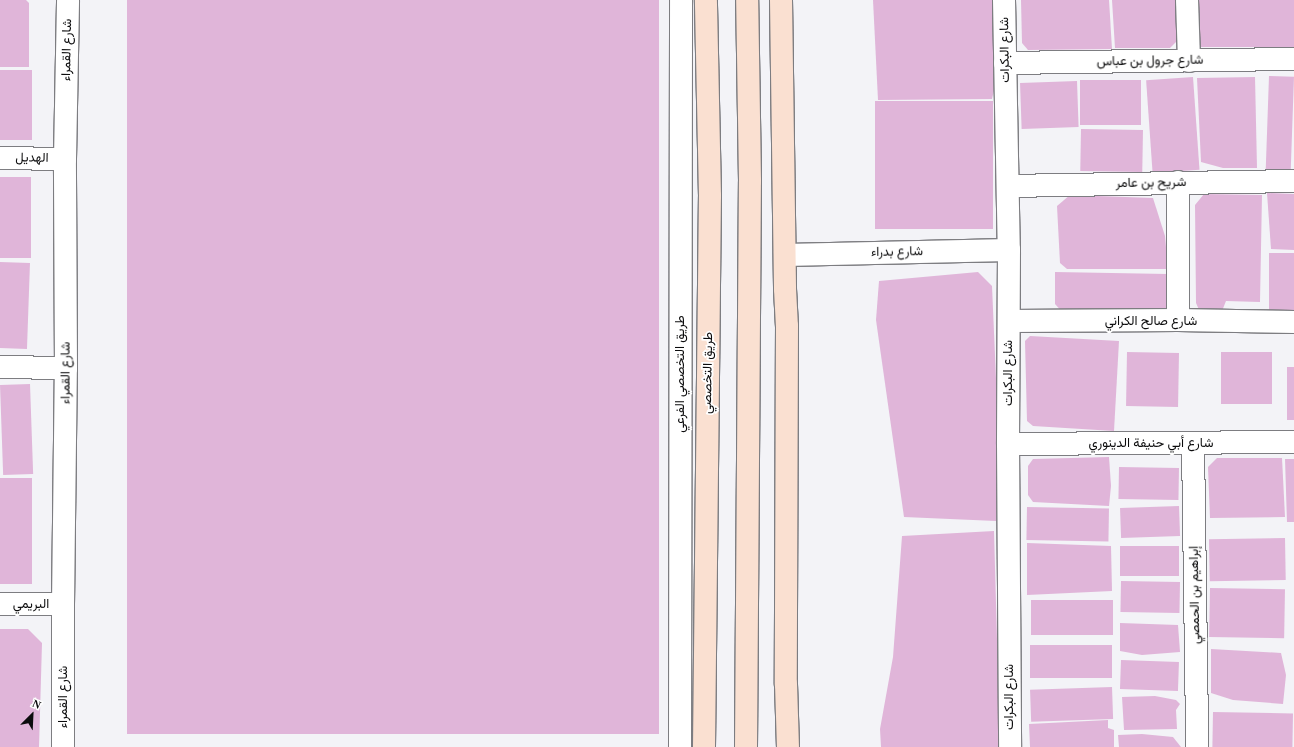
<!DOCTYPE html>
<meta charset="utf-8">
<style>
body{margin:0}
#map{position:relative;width:1294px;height:747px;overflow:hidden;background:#f3f3f7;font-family:"Times New Roman",Vazirmatn,serif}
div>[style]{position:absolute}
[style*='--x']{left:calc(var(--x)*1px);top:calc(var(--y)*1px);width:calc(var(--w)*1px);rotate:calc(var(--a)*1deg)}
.building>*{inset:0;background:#e0b5d9;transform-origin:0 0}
.roads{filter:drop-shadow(1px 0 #7d7d81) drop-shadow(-1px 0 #7d7d81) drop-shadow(0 1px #7d7d81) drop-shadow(0 -1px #7d7d81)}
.minor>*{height:22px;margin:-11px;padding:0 11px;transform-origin:11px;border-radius:11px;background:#fff}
.tertiary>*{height:22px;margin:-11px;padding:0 11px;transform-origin:11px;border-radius:11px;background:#fff}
.primary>*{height:22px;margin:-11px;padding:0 11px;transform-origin:11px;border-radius:11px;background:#fae0d1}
span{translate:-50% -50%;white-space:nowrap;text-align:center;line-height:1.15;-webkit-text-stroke:3.5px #fff;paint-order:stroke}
.street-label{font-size:13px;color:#0c0c0d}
.north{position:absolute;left:12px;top:695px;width:40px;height:40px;-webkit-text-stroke:3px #fff;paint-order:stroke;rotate:24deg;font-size:11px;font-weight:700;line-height:16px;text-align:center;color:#0c0c0d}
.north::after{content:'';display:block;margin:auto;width:14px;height:18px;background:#0c0c0d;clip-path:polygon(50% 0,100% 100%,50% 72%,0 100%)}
</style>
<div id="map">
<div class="building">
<div style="clip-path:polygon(0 0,26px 0,29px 3px,29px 67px,0 67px)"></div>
<div style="left:127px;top:0;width:532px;height:734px"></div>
<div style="clip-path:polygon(873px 0,993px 0,994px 3px,995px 86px,992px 99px,878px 100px)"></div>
<div style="clip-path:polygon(1021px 0,1109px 0,1112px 49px,1028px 50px,1022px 43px)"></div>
<div style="clip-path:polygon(1112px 0,1176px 0,1179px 39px,1170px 48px,1115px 48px)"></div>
<div style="left:1198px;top:0;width:96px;height:47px"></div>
<div style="left:0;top:70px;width:32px;height:70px"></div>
<div style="left:1269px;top:76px;width:25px;height:95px;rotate:2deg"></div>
<div style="left:1193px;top:77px;width:93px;height:47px;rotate:86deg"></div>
<div style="clip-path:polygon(1255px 77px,1257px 168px,1223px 168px,1201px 162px,1197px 78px)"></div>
<div style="left:1141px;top:80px;width:45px;height:61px;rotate:90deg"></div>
<div style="left:1077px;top:81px;width:46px;height:57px;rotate:88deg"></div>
<div style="left:993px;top:101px;width:128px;height:118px;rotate:90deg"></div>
<div style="left:1081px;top:129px;width:62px;height:42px;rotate:1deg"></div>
<div style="left:0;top:177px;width:31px;height:81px"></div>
<div style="clip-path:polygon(1267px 193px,1294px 194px,1294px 250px,1271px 249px)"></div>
<div style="clip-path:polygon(1204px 194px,1262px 195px,1260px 302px,1226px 301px,1222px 311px,1200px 312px,1196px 303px,1195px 205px)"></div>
<div style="clip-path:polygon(1070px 195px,1153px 198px,1165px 236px,1168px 269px,1067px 269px,1060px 263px,1057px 206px)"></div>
<div style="left:1269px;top:253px;width:25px;height:62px"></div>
<div style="left:0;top:262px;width:30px;height:86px;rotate:2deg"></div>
<div style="clip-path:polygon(978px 272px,992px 286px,998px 425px,996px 521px,904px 517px,876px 320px,879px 281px)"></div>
<div style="clip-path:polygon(1055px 272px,1168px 274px,1167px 307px,1159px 314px,1064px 314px,1055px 304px)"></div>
<div style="clip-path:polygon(1030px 336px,1119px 341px,1114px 431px,1033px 426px,1027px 421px,1025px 341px)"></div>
<div style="left:1127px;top:352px;width:52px;height:54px;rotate:1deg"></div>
<div style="left:1221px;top:352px;width:51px;height:52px"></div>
<div style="left:1294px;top:367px;width:53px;height:7px;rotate:90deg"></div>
<div style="left:30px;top:384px;width:90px;height:30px;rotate:88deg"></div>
<div style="clip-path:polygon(1109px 457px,1111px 486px,1109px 506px,1033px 502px,1028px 495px,1028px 466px,1033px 459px)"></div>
<div style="clip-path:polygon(1217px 458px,1282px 458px,1285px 517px,1210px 518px,1208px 467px)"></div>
<div style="clip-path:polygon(1285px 459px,1294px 459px,1294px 522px,1287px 522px)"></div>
<div style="left:1119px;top:467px;width:60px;height:32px;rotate:1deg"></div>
<div style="left:0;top:478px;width:32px;height:106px"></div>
<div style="left:1179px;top:506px;width:30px;height:59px;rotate:88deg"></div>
<div style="left:1027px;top:507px;width:82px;height:33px;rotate:1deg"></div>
<div style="clip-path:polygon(994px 531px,1000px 747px,881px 747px,880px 729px,893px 657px,902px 536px)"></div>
<div style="left:1285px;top:538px;width:42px;height:76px;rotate:89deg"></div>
<div style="clip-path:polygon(1027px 543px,1111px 546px,1112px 591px,1027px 595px)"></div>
<div style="left:1120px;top:546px;width:59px;height:30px"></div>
<div style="left:1121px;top:581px;width:59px;height:31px;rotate:1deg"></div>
<div style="left:1210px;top:588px;width:75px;height:49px;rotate:1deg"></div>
<div style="left:1113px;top:600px;width:35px;height:82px;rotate:90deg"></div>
<div style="clip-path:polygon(1120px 623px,1178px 625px,1180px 652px,1142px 655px,1120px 651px)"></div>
<div style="clip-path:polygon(0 629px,28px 629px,42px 643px,39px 747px,0 747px)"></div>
<div style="left:1030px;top:645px;width:82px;height:33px"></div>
<div style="clip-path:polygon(1211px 649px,1281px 653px,1286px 675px,1283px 704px,1233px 700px,1211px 693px)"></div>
<div style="left:1121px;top:660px;width:58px;height:29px;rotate:2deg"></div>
<div style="left:1112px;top:687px;width:32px;height:82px;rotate:88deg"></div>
<div style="clip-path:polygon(1155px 696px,1176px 700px,1180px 704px,1176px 710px,1177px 729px,1124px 730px,1122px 697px)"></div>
<div style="left:1213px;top:712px;width:80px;height:35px;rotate:1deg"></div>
<div style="clip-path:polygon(1108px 720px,1108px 728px,1114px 730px,1114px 747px,1030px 747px,1029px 724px)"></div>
<div style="clip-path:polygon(1142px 734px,1173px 737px,1181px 747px,1119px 747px,1118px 735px)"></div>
</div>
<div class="roads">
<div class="minor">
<div style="--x:1004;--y:0;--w:250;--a:88.9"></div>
<div style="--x:1009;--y:250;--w:194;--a:90.3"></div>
<div style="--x:1008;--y:444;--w:303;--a:89.6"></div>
<div style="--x:1187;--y:0;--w:61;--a:88.1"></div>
<div style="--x:1005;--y:63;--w:289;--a:-0.8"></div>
<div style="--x:0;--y:158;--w:65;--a:0.9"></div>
<div style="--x:1008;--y:186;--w:286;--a:-1"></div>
<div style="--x:785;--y:255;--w:224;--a:-1.3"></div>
<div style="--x:1178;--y:320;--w:138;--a:-90"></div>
<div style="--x:1009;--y:321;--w:169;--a:-0.3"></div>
<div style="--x:1178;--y:320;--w:116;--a:1"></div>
<div style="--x:0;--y:367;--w:66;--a:0.9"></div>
<div style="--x:1193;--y:443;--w:304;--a:89.2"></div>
<div style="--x:1008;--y:444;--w:286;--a:-0.4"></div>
<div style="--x:0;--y:604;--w:63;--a:0"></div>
<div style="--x:63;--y:747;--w:143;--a:-90"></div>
<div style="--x:63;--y:604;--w:236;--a:-89.3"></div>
<div style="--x:66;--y:368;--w:209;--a:-90.3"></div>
<div style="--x:65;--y:159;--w:159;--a:-88.9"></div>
</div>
<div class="tertiary">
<div style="--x:680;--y:747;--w:747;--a:-89.92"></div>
</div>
<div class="primary">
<div style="--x:781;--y:0;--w:289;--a:89.2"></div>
<div style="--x:785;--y:289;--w:37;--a:87"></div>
<div style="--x:787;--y:326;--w:358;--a:90.2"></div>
<div style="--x:786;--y:684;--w:63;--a:88.2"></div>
<div style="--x:704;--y:747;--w:551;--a:-89.38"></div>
<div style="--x:710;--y:196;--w:196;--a:-91.2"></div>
<div style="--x:746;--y:747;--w:566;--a:-89.6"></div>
<div style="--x:750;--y:181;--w:181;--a:-90.9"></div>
</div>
</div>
<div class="street-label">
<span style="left:67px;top:50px;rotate:-89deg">شارع القمراء</span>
<span style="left:1005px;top:50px;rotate:-91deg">شارع البكرات</span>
<span style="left:1150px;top:61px;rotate:-1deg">شارع جرول بن عباس</span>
<span style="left:32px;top:158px;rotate:1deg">الهديل</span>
<span style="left:1151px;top:183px;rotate:-1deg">شريح بن عامر</span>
<span style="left:897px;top:252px;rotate:-1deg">شارع بدراء</span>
<span style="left:1151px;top:321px">شارع صالح الكراني</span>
<span style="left:66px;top:373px;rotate:-90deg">شارع القمراء</span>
<span style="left:708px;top:373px;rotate:-89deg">طريق التخصصي</span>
<span style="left:1008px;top:373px;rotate:-90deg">شارع البكرات</span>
<span style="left:680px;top:374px;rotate:-90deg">طريق التخصصي الفرعي</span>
<span style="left:1151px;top:443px">شارع أبي حنيفة الدينوري</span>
<span style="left:1195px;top:595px;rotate:-91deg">إبراهيم بن الحمصي</span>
<span style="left:31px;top:604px">البريمي</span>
<span style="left:63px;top:697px;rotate:-90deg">شارع القمراء</span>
<span style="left:1009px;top:697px;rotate:-90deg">شارع البكرات</span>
</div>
<div class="north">N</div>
</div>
